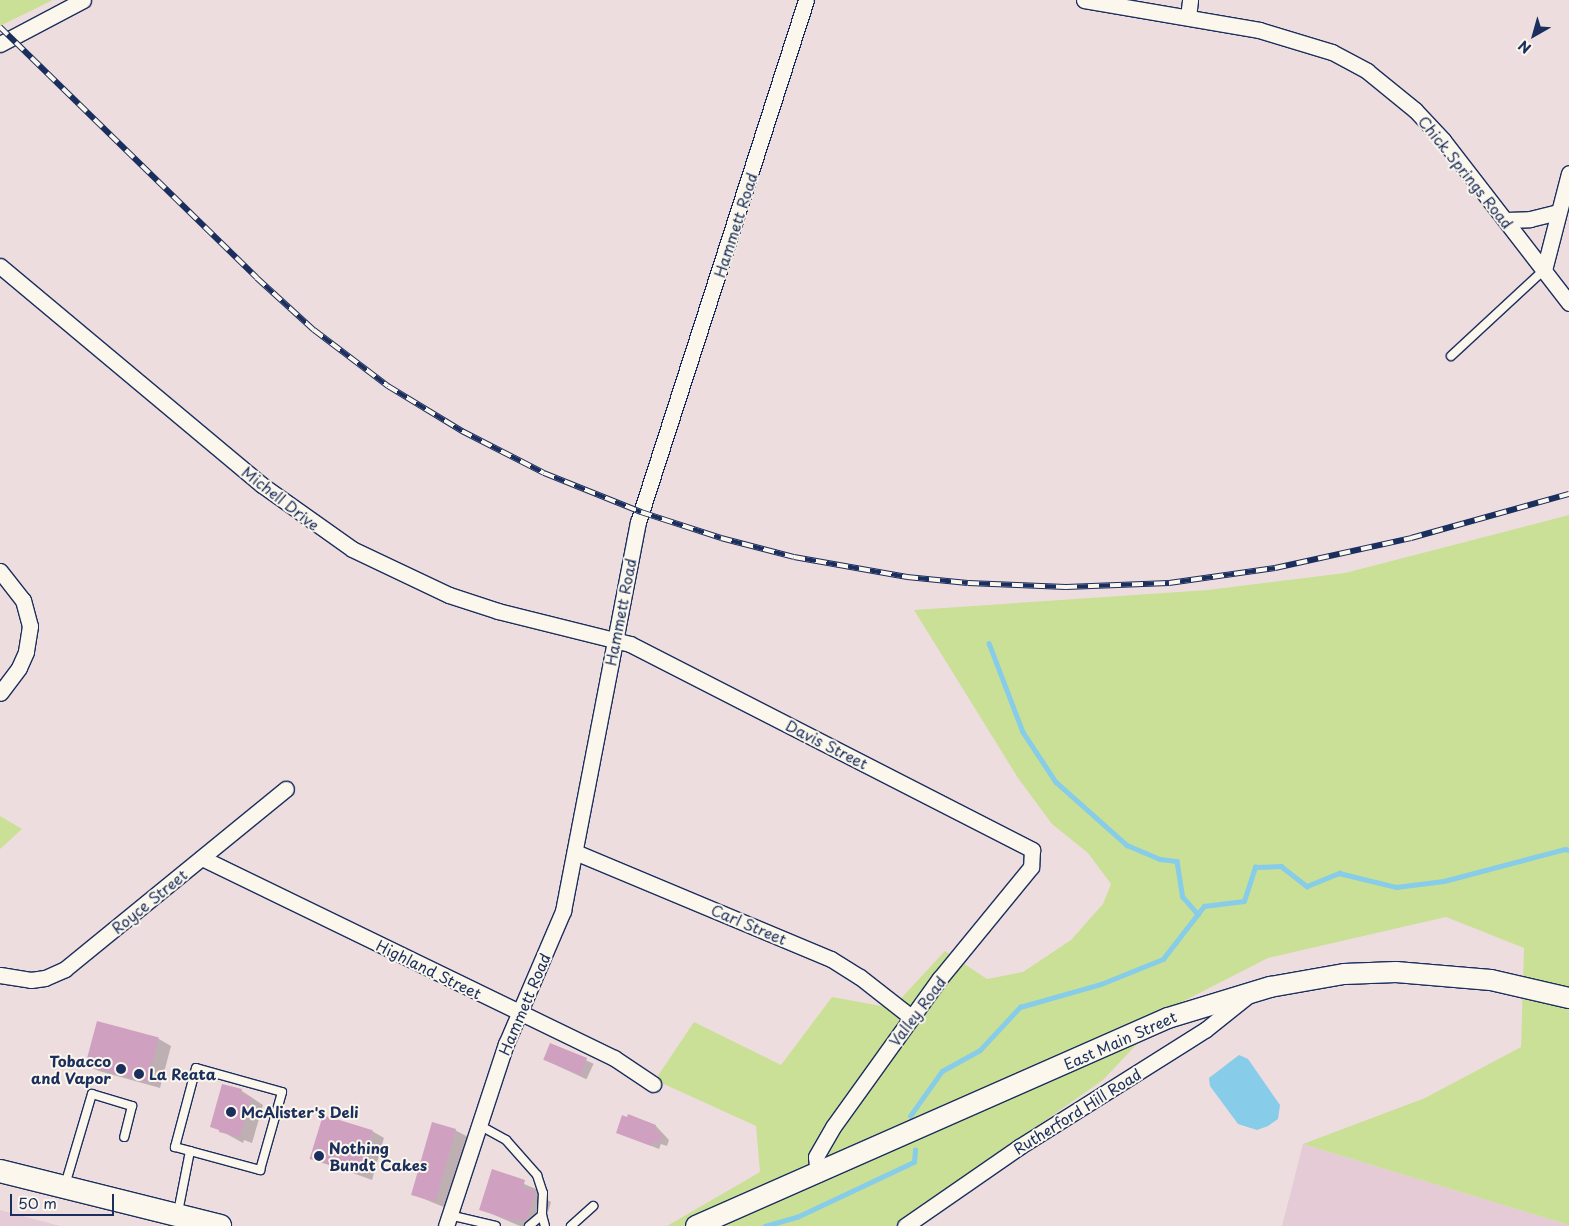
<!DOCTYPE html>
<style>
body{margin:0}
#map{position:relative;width:1569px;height:1226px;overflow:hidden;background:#eedddf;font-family:"Playpen Sans",sans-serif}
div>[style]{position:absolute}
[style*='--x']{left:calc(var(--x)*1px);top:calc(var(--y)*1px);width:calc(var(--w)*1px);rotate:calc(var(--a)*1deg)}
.built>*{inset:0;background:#e5cbd6}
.green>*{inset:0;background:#cae096}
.water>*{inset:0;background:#87cce8}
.shadow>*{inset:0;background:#0003;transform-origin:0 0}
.stream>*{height:4.5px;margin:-2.25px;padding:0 2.25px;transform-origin:2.25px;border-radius:2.25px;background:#87cce8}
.building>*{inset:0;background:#d0a0c0;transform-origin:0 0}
.roads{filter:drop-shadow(1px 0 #1b2f5e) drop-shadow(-1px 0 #1b2f5e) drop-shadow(0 1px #1b2f5e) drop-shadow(0 -1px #1b2f5e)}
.lane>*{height:8px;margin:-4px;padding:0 4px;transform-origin:4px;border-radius:4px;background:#fbf7ec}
.street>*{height:15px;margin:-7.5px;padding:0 7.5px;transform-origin:7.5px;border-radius:7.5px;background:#fbf7ec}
.secondary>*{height:20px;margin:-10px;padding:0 10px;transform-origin:10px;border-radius:10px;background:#fbf7ec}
.primary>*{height:22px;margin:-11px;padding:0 11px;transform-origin:11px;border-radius:11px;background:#fbf7ec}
.rail>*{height:5.5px;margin-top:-2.75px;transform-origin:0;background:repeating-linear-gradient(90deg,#fbf7ec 0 11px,#1b2f5e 0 22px);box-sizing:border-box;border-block:1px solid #1b2f5e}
.dots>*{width:14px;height:14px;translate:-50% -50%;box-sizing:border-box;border:2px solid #fbf7ec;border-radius:50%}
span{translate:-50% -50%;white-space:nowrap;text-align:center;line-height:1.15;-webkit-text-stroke:4px #fbf7ec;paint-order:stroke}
.street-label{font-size:15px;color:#1b2f5e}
.poi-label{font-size:15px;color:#1b2f5e;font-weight:700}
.right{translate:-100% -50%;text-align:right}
.left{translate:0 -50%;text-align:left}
.north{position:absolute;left:1509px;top:10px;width:50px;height:50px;-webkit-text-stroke:4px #fbf7ec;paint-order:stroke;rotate:218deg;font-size:14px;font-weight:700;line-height:20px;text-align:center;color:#1b2f5e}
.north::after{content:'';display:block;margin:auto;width:18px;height:22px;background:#1b2f5e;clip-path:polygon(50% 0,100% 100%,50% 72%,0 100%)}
.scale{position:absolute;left:10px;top:1194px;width:104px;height:22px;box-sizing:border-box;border:2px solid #1b2f5e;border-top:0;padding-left:6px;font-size:15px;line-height:18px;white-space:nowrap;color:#1b2f5e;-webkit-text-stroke:4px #fbf7ec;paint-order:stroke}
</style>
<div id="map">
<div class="built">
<div style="clip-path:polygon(1303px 1144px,1569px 1225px,1569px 1226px,1282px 1226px)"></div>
<div style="clip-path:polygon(0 1210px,60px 1226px,0 1226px)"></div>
</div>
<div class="green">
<div style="clip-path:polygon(0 0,53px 0,0 26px)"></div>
<div style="clip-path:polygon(1569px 515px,1569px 1225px,1303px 1144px,1425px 1098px,1521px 1047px,1524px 948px,1446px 917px,1268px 958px,1172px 1007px,1103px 1080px,895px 1226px,667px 1226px,760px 1172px,756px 1126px,655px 1080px,694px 1022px,781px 1065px,832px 997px,892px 1008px,945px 951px,987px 979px,1023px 972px,1071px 940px,1103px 904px,1111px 884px,1088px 853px,1052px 824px,1018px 778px,914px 610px,1208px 590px,1345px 573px)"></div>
<div style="clip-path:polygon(0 816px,22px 829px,0 849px)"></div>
</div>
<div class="water">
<div style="clip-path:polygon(1239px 1055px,1248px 1059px,1280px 1105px,1278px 1119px,1268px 1126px,1257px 1130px,1238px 1124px,1210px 1086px,1209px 1078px)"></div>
</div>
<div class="shadow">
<div style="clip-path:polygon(98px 1023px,159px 1039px,171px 1046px,160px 1088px,99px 1071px,87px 1065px)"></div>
<div style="left:551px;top:1044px;width:47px;height:17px;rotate:25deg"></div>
<div style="clip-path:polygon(222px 1086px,242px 1091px,263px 1105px,252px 1143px,244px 1140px,243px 1143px,212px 1126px)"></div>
<div style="clip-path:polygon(656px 1126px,669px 1140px,667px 1146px,661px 1144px,659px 1149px,617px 1132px)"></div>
<div style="clip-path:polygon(455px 1130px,472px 1139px,451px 1210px,412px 1194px)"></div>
<div style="clip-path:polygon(372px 1131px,384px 1138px,372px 1180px,312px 1158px)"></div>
<div style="clip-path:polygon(493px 1171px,541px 1191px,539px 1195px,551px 1202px,544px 1226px,520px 1226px,480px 1209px)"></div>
</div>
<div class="stream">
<div style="--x:989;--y:643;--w:95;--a:69.1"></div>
<div style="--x:1023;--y:732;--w:60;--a:56.6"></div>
<div style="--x:1056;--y:782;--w:95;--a:41.6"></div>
<div style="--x:1127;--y:845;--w:36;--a:23"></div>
<div style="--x:1160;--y:859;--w:17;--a:7"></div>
<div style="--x:1177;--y:861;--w:36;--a:81"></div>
<div style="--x:1183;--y:897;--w:23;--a:49"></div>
<div style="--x:910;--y:1116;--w:55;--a:-54.6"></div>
<div style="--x:942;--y:1071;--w:43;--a:-28.9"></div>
<div style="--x:980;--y:1050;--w:59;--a:-47.1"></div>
<div style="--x:1020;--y:1007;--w:84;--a:-15.9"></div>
<div style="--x:1101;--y:984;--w:67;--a:-22"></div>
<div style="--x:1163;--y:959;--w:67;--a:-52.3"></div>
<div style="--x:1204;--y:906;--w:40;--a:-7.1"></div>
<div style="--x:1244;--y:901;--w:36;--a:-72"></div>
<div style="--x:1255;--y:867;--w:26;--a:-2"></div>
<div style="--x:1281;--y:866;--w:33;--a:38"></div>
<div style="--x:1307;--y:886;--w:35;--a:-22"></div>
<div style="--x:1339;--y:873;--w:59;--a:13.8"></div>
<div style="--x:1396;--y:887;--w:48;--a:-7.1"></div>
<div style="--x:1444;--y:881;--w:125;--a:-14.8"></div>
<div style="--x:1565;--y:849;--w:4;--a:14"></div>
<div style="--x:765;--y:1226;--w:33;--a:-16"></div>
<div style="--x:797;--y:1217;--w:129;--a:-25.2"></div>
<div style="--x:914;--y:1162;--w:12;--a:-85"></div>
</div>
<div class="building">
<div style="left:97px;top:1021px;width:64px;height:46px;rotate:15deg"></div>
<div style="left:550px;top:1043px;width:40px;height:18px;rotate:22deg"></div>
<div style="clip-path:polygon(222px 1084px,242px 1089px,241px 1094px,251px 1097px,240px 1137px,219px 1132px,219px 1130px,210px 1127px)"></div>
<div style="clip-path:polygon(628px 1114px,656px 1125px,654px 1131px,662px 1134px,659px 1143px,653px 1141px,651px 1146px,616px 1133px,622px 1115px,627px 1117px)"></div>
<div style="left:323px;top:1115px;width:52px;height:46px;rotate:17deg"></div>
<div style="left:432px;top:1122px;width:25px;height:76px;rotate:16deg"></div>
<div style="clip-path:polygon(492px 1169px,525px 1180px,523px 1188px,536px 1192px,526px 1221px,516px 1218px,515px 1221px,479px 1210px)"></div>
</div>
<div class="roads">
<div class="lane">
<div style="--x:1451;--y:356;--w:127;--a:-42.8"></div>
<div style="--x:479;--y:1125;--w:31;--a:29"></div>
<div style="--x:506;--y:1140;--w:47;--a:48.5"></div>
<div style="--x:537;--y:1175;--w:19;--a:72"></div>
<div style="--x:543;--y:1193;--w:22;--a:93"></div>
<div style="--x:65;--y:1185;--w:95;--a:-73.5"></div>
<div style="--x:92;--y:1094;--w:42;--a:16.7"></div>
<div style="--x:132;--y:1106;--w:32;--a:104"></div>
<div style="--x:178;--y:1212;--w:62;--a:-78.9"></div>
<div style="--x:190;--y:1151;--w:73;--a:15.2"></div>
<div style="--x:260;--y:1170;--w:81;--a:-74.2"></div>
<div style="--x:282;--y:1092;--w:89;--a:-164.4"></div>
<div style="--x:196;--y:1068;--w:82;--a:104.9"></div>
<div style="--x:175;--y:1147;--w:16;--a:15"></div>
<div style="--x:449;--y:1215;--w:48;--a:13.2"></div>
<div style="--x:529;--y:1226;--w:17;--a:-40"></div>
<div style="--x:542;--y:1215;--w:11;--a:75"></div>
<div style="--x:571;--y:1226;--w:30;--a:-42"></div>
</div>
<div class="street">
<div style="--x:1084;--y:0;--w:178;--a:9.7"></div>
<div style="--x:1259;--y:30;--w:76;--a:16.8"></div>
<div style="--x:1332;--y:52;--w:40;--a:28"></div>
<div style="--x:1367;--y:71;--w:62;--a:39.1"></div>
<div style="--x:1415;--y:110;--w:41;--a:47"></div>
<div style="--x:1443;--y:140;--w:206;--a:52.3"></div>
<div style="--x:1188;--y:17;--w:17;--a:-83"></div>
<div style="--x:0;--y:44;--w:94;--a:-27.9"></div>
<div style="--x:1506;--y:220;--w:24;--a:-2"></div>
<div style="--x:1530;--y:219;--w:29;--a:-14"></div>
<div style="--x:0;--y:266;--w:341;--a:39.9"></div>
<div style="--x:262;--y:485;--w:110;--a:35.4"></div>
<div style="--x:352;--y:549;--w:107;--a:25.4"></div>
<div style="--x:449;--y:595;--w:52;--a:18.1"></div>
<div style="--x:498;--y:611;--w:136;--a:14"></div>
<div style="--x:630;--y:644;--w:452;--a:27.1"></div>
<div style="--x:1032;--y:850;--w:17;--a:93"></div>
<div style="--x:1031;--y:867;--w:144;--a:129.3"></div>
<div style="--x:940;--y:978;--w:183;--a:125.7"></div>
<div style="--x:833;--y:1127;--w:34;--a:120"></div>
<div style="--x:816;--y:1157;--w:17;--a:83"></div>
<div style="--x:1544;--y:270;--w:100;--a:-75.5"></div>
<div style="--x:0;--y:571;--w:37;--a:52"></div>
<div style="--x:23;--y:600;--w:27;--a:75"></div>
<div style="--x:30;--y:626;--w:26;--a:99"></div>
<div style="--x:26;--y:652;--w:17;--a:114"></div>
<div style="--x:19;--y:668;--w:31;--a:127"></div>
<div style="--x:575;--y:852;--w:277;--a:22.7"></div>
<div style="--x:831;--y:959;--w:34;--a:32"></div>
<div style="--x:860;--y:977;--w:65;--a:38.1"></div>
<div style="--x:202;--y:858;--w:458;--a:25.9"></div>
<div style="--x:614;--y:1058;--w:47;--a:33.7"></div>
<div style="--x:0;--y:975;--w:31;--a:9"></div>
<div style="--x:31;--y:980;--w:14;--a:-8"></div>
<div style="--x:45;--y:978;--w:22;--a:-24"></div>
<div style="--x:65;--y:969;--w:285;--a:-39.2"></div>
<div style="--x:446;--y:1226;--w:192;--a:-71.8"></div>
<div style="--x:506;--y:1044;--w:145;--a:-66.8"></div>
<div style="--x:563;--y:911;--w:396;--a:-79.1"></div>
<div style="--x:638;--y:522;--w:548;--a:-72.16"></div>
<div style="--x:905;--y:1226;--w:139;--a:-34.7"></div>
<div style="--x:1019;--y:1147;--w:220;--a:-32.2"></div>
<div style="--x:1205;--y:1030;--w:53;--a:-38.8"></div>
</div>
<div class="secondary">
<div style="--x:696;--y:1226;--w:516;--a:-23.78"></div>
<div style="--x:1168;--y:1018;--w:107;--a:-16.9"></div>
<div style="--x:1270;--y:987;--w:75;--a:-10"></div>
<div style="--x:1344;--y:974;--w:52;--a:-2.2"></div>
<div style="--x:1396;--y:972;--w:95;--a:4.8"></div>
<div style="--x:1491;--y:980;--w:80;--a:13"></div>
</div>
<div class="primary">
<div style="--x:0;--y:1171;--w:227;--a:14"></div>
</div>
</div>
<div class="rail">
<div style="--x:0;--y:27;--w:359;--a:44.3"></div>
<div style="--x:257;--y:278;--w:77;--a:42.4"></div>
<div style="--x:314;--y:330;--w:93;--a:37.1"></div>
<div style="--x:388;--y:386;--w:87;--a:31.3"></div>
<div style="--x:462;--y:431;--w:92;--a:27.1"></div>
<div style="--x:544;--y:473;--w:105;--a:21.9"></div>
<div style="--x:641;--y:512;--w:84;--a:18"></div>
<div style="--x:721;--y:538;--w:75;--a:14.6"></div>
<div style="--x:794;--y:557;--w:115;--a:10"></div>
<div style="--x:907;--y:577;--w:61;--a:5.6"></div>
<div style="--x:968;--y:583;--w:98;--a:2.3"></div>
<div style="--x:1066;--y:587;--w:103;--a:-2.2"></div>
<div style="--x:1169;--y:583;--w:107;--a:-8.1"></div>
<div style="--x:1275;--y:568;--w:139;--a:-12.4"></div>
<div style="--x:1411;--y:538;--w:164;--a:-15.6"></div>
</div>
<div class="dots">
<div style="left:121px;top:1069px;background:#1b2f5e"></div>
<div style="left:139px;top:1074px;background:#1b2f5e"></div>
<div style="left:231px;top:1112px;background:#1b2f5e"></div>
<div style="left:319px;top:1156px;background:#1b2f5e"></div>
</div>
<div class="street-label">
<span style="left:1466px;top:172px;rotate:51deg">Chick Springs Road</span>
<span style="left:735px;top:225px;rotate:-72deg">Hammett Road</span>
<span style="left:281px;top:498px;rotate:38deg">Michell Drive</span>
<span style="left:620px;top:612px;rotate:-79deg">Hammett Road</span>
<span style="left:827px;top:744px;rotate:27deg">Davis Street</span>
<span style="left:149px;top:901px;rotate:-39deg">Royce Street</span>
<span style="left:749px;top:924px;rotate:23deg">Carl Street</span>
<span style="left:429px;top:969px;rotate:26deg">Highland Street</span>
<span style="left:524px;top:1004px;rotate:-67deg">Hammett Road</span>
<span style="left:917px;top:1011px;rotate:-53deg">Valley Road</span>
<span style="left:1120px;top:1040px;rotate:-24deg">East Main Street</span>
<span style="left:1077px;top:1111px;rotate:-32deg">Rutherford Hill Road</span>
</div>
<div class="poi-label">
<span class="right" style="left:111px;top:1069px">Tobacco<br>and Vapor</span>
<span class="left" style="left:149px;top:1074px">La Reata</span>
<span class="left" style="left:241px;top:1112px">McAlister's Deli</span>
<span class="left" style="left:329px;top:1156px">Nothing<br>Bundt Cakes</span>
</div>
<div class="north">N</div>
<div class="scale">50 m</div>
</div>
